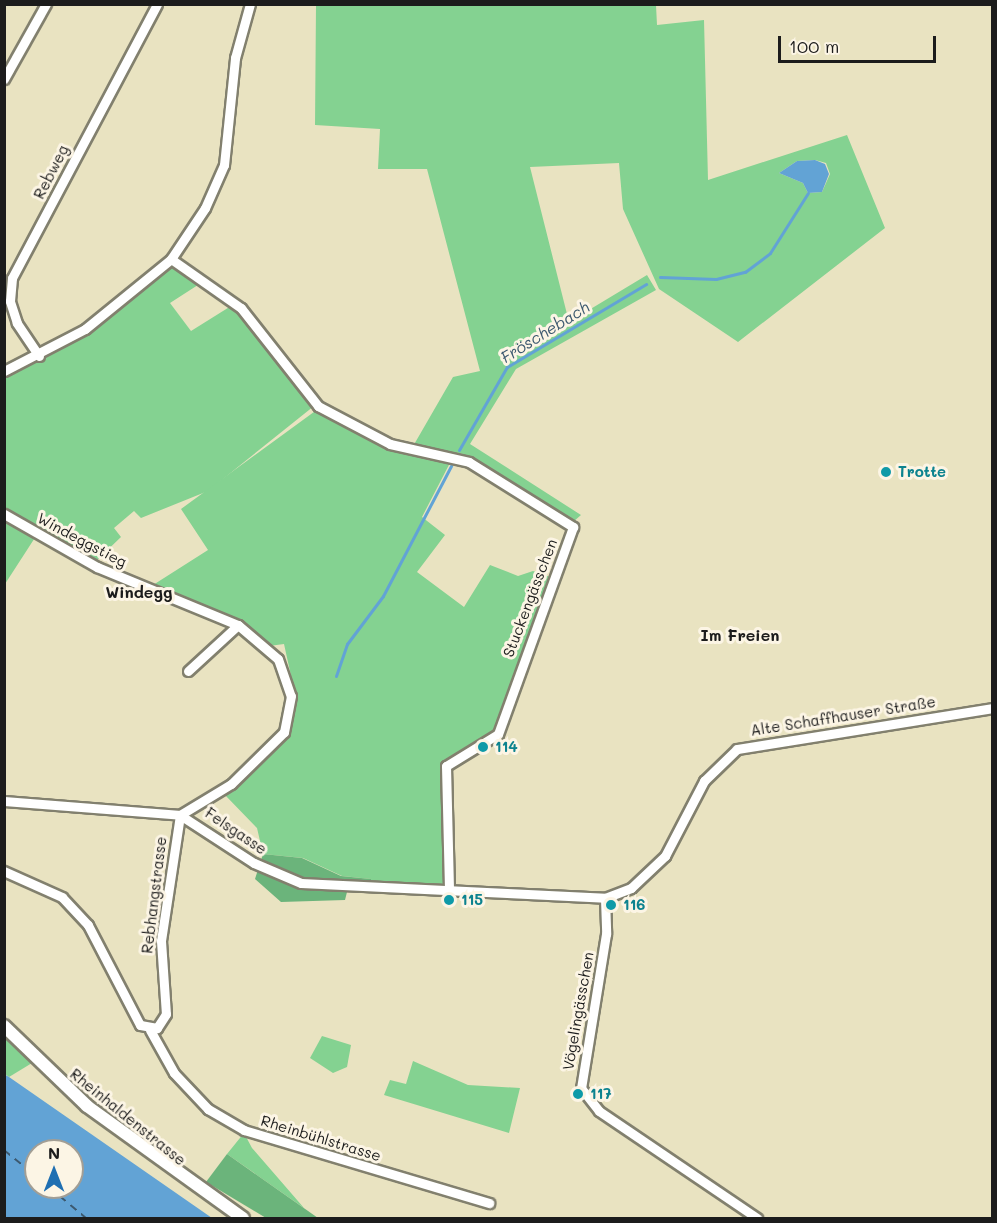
<!DOCTYPE html>
<meta charset="utf-8">
<style>
body{margin:0}
#map{position:relative;width:997px;height:1223px;overflow:hidden;background:#e9e3c1;font-family:Mali,sans-serif}
div>[style]{position:absolute}
[style*='--x']{left:calc(var(--x)*1px);top:calc(var(--y)*1px);width:calc(var(--w)*1px);rotate:calc(var(--a)*1deg)}
.green>*{inset:0;background:#84d291}
.forest>*{inset:0;background:#6bb47b}
.water>*{inset:0;background:#62a3d5}
.stream>*{height:3px;margin:-1.5px;padding:0 1.5px;transform-origin:1.5px;border-radius:1.5px;background:#62a3d5}
.ferry>*{height:1.5px;margin-top:-0.75px;transform-origin:0;background:repeating-linear-gradient(90deg,#3c596f 0 8px,transparent 0 14px)}
.roads{filter:drop-shadow(2px 0 #82806e) drop-shadow(-2px 0 #82806e) drop-shadow(0 2px #82806e) drop-shadow(0 -2px #82806e)}
.minor>*{height:9px;margin:-4.5px;padding:0 4.5px;transform-origin:4.5px;border-radius:4.5px;background:#fff}
.secondary>*{height:12px;margin:-6px;padding:0 6px;transform-origin:6px;border-radius:6px;background:#fff}
.dots>*{width:16px;height:16px;translate:-50% -50%;box-sizing:border-box;border:3px solid #fcf5e5;border-radius:50%}
span{translate:-50% -50%;white-space:nowrap;text-align:center;line-height:1.15;-webkit-text-stroke:6px #fcf5e5;paint-order:stroke}
.street-label{font-size:15px;color:#1c1c1c}
.culture-label{font-size:15px;color:#0d838f;font-weight:700}
.left{translate:0 -50%;text-align:left}
.water-label{font-size:16px;color:#3c596f;font-style:italic}
.neighbourhood-label{font-size:16px;color:#1c1c1c;font-weight:700}
.frame{position:absolute;inset:0;border:6px solid #1c1c1c;pointer-events:none}
.north{position:absolute;left:24px;top:1139px;width:60px;height:60px;box-sizing:border-box;background:#fcf5e5;border:2px solid #a29e95;border-radius:50%;rotate:0deg;font-size:16px;font-weight:700;line-height:24px;text-align:center;color:#1c1c1c}
.north::after{content:'';display:block;margin:auto;width:21px;height:27px;background:#1f6fb2;clip-path:polygon(50% 0,100% 100%,50% 72%,0 100%)}
.scale{position:absolute;left:778px;top:36px;width:158px;height:27px;box-sizing:border-box;border:3px solid #1c1c1c;border-top:0;padding-left:8px;font-size:18px;line-height:21px;white-space:nowrap;color:#1c1c1c;-webkit-text-stroke:4px #fcf5e5;paint-order:stroke}
</style>
<div id="map">
<div class="green">
<div style="clip-path:polygon(evenodd,316px 5px,656px 5px,657px 25px,704px 20px,708px 180px,847px 135px,885px 228px,738px 342px,659px 289px,623px 209px,619px 163px,530px 167px,569px 322px,647px 275px,656px 290px,516px 369px,470px 444px,581px 515px,573px 522px,463px 454px,412px 448px,453px 377px,480px 371px,427px 169px,378px 169px,380px 129px,315px 125px,316px 5px,815px 160px,826px 163px,830px 174px,822px 192px,808px 193px,803px 183px,779px 173px,797px 161px,815px 160px)"></div>
<div style="clip-path:polygon(174px 266px,201px 283px,170px 303px,191px 331px,231px 306px,314px 406px,208px 491px,141px 518px,134px 511px,114px 528px,121px 537px,94px 563px,38px 533px,5px 584px,5px 376px,91px 331px)"></div>
<div style="clip-path:polygon(318px 409px,385px 445px,452px 459px,422px 517px,445px 535px,417px 572px,464px 607px,490px 565px,518px 576px,533px 571px,550px 577px,496px 729px,443px 763px,448px 871px,444px 883px,434px 889px,371px 886px,371px 879px,342px 876px,303px 858px,263px 854px,257px 828px,224px 794px,290px 727px,295px 694px,284px 644px,269px 646px,239px 620px,153px 585px,208px 550px,181px 509px)"></div>
<div style="clip-path:polygon(4px 1032px,32px 1063px,9px 1077px,5px 1074px)"></div>
<div style="clip-path:polygon(322px 1036px,351px 1045px,347px 1067px,333px 1073px,310px 1058px)"></div>
<div style="clip-path:polygon(413px 1061px,468px 1085px,520px 1088px,509px 1133px,384px 1095px,390px 1080px,406px 1084px)"></div>
<div style="clip-path:polygon(244px 1133px,252px 1148px,304px 1208px,227px 1154px)"></div>
</div>
<div class="forest">
<div style="clip-path:polygon(263px 854px,302px 858px,341px 876px,371px 879px,371px 886px,349px 884px,345px 900px,281px 902px,255px 879px)"></div>
<div style="clip-path:polygon(227px 1154px,318px 1218px,266px 1218px,206px 1182px)"></div>
</div>
<div class="water">
<div style="clip-path:polygon(815px 160px,825px 164px,829px 174px,822px 192px,808px 193px,803px 183px,779px 173px,797px 161px)"></div>
<div style="clip-path:polygon(evenodd,4px 1074px,9px 1077px,212px 1218px,5px 1218px,4px 1074px,36px 1151px,72px 1151px,72px 1187px,36px 1187px,36px 1151px)"></div>
</div>
<div class="stream">
<div style="--x:660;--y:277;--w:56;--a:2"></div>
<div style="--x:716;--y:279;--w:30;--a:-14"></div>
<div style="--x:745;--y:272;--w:31;--a:-37"></div>
<div style="--x:770;--y:253;--w:71;--a:-57.7"></div>
<div style="--x:459;--y:450;--w:96;--a:-60"></div>
<div style="--x:507;--y:367;--w:162;--a:-30.8"></div>
<div style="--x:336;--y:676;--w:34;--a:-71"></div>
<div style="--x:347;--y:644;--w:60;--a:-53.1"></div>
<div style="--x:383;--y:596;--w:147;--a:-62.4"></div>
</div>
<div class="ferry">
<div style="--x:4;--y:1150;--w:41;--a:39.1"></div>
<div style="--x:49;--y:1187;--w:48;--a:40"></div>
</div>
<div class="roads">
<div class="minor">
<div style="--x:4;--y:79;--w:86;--a:-60.8"></div>
<div style="--x:171;--y:259;--w:85;--a:35"></div>
<div style="--x:241;--y:308;--w:125;--a:51.8"></div>
<div style="--x:318;--y:406;--w:81;--a:27.8"></div>
<div style="--x:390;--y:444;--w:81;--a:12.8"></div>
<div style="--x:469;--y:462;--w:123;--a:32"></div>
<div style="--x:573;--y:527;--w:220;--a:109.9"></div>
<div style="--x:498;--y:734;--w:61;--a:148.4"></div>
<div style="--x:446;--y:766;--w:125;--a:88.6"></div>
<div style="--x:39;--y:356;--w:40;--a:-124"></div>
<div style="--x:17;--y:323;--w:23;--a:-108"></div>
<div style="--x:10;--y:301;--w:23;--a:-85"></div>
<div style="--x:12;--y:278;--w:310;--a:-62.1"></div>
<div style="--x:4;--y:371;--w:91;--a:-27.4"></div>
<div style="--x:85;--y:329;--w:111;--a:-39.1"></div>
<div style="--x:171;--y:259;--w:61;--a:-56.3"></div>
<div style="--x:205;--y:208;--w:47;--a:-66.2"></div>
<div style="--x:224;--y:165;--w:108;--a:-84.1"></div>
<div style="--x:235;--y:58;--w:56;--a:-74.5"></div>
<div style="--x:4;--y:514;--w:107;--a:29.7"></div>
<div style="--x:97;--y:567;--w:152;--a:22.4"></div>
<div style="--x:238;--y:625;--w:52;--a:40.4"></div>
<div style="--x:278;--y:659;--w:39;--a:71"></div>
<div style="--x:291;--y:696;--w:37;--a:101"></div>
<div style="--x:284;--y:732;--w:74;--a:135.5"></div>
<div style="--x:231;--y:784;--w:60;--a:148.7"></div>
<div style="--x:180;--y:815;--w:127;--a:98.6"></div>
<div style="--x:161;--y:941;--w:73;--a:86.1"></div>
<div style="--x:166;--y:1014;--w:17;--a:123"></div>
<div style="--x:157;--y:1028;--w:17;--a:-170"></div>
<div style="--x:140;--y:1025;--w:113;--a:-117.5"></div>
<div style="--x:88;--y:925;--w:38;--a:-133"></div>
<div style="--x:62;--y:897;--w:64;--a:-155.9"></div>
<div style="--x:188;--y:671;--w:68;--a:-42.6"></div>
<div style="--x:4;--y:801;--w:177;--a:4.5"></div>
<div style="--x:180;--y:815;--w:88;--a:33"></div>
<div style="--x:254;--y:863;--w:51;--a:23.1"></div>
<div style="--x:301;--y:883;--w:304;--a:2.8"></div>
<div style="--x:605;--y:898;--w:28;--a:-21"></div>
<div style="--x:631;--y:888;--w:47;--a:-43.3"></div>
<div style="--x:665;--y:856;--w:85;--a:-62.5"></div>
<div style="--x:704;--y:781;--w:46;--a:-44.1"></div>
<div style="--x:737;--y:749;--w:258;--a:-9.1"></div>
<div style="--x:605;--y:898;--w:36;--a:88"></div>
<div style="--x:606;--y:934;--w:156;--a:99.2"></div>
<div style="--x:581;--y:1088;--w:29;--a:52"></div>
<div style="--x:599;--y:1111;--w:191;--a:34.1"></div>
<div style="--x:150;--y:1030;--w:49;--a:60.8"></div>
<div style="--x:174;--y:1073;--w:50;--a:46.6"></div>
<div style="--x:208;--y:1109;--w:42;--a:30.3"></div>
<div style="--x:244;--y:1130;--w:256;--a:16.6"></div>
</div>
<div class="secondary">
<div style="--x:4;--y:1026;--w:115;--a:43.9"></div>
<div style="--x:87;--y:1106;--w:192;--a:35.7"></div>
</div>
</div>
<div class="dots">
<div style="left:886px;top:472px;background:#0f9aa8"></div>
<div style="left:483px;top:747px;background:#0f9aa8"></div>
<div style="left:449px;top:900px;background:#0f9aa8"></div>
<div style="left:611px;top:905px;background:#0f9aa8"></div>
<div style="left:578px;top:1094px;background:#0f9aa8"></div>
</div>
<div class="street-label">
<span style="left:51px;top:172px;rotate:-63deg">Rebweg</span>
<span style="left:82px;top:540px;rotate:28deg">Windeggstieg</span>
<span style="left:530px;top:598px;rotate:-69deg">Stuckengässchen</span>
<span style="left:843px;top:716px;rotate:-9deg">Alte Schaffhauser Straße</span>
<span style="left:236px;top:831px;rotate:34deg">Felsgasse</span>
<span style="left:154px;top:895px;rotate:-83deg">Rebhangstrasse</span>
<span style="left:578px;top:1011px;rotate:-80deg">Vögelingässchen</span>
<span style="left:128px;top:1117px;rotate:39deg">Rheinhaldenstrasse</span>
<span style="left:321px;top:1138px;rotate:17deg">Rheinbühlstrasse</span>
</div>
<div class="culture-label">
<span class="left" style="left:898px;top:472px">Trotte</span>
<span class="left" style="left:495px;top:747px">114</span>
<span class="left" style="left:461px;top:900px">115</span>
<span class="left" style="left:623px;top:905px">116</span>
<span class="left" style="left:590px;top:1094px">117</span>
</div>
<div class="water-label">
<span style="left:545px;top:332px;rotate:-32deg">Fröschebach</span>
</div>
<div class="neighbourhood-label">
<span style="left:139px;top:592px">Windegg</span>
<span style="left:740px;top:635px">Im Freien</span>
</div>
<div class="frame"></div>
<div class="north">N</div>
<div class="scale">100 m</div>
</div>
